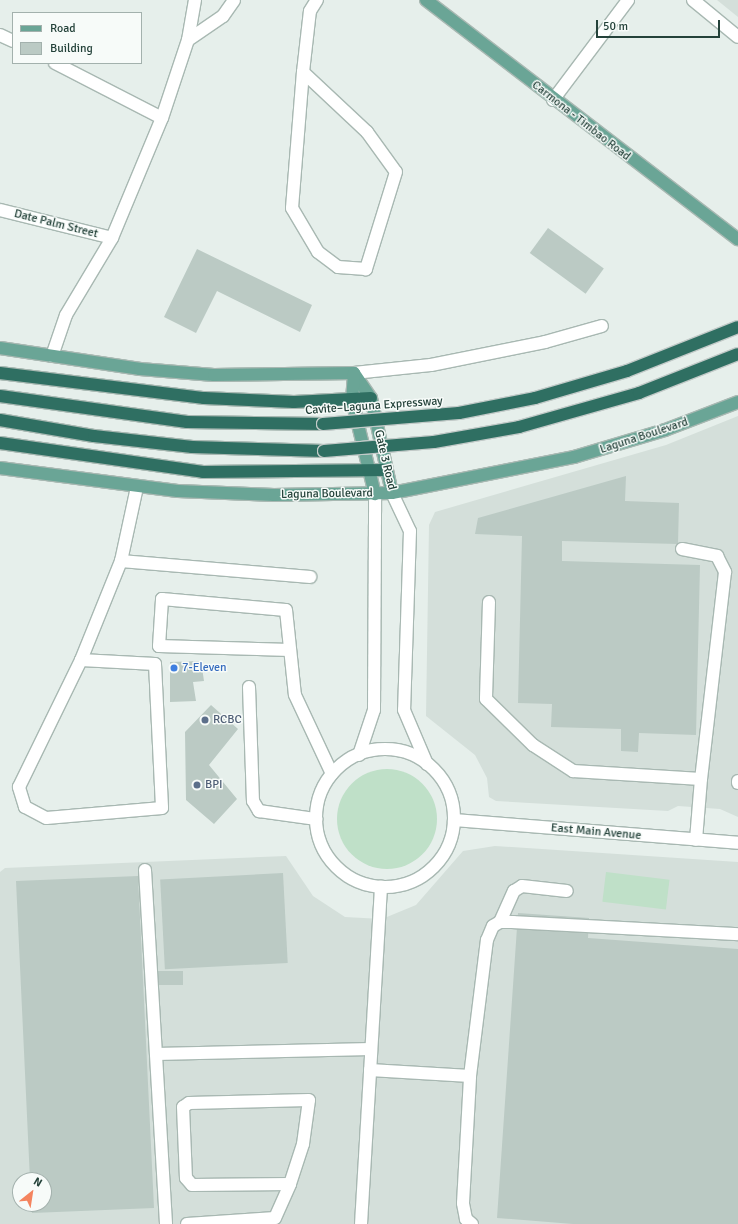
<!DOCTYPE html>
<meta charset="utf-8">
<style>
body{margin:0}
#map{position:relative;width:738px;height:1224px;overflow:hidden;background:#e6efeb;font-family:Signika,sans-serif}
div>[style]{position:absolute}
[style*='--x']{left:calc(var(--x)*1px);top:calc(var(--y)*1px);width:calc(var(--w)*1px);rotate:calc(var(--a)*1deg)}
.built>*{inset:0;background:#d4dfda}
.green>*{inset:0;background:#bfe0c8;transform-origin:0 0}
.round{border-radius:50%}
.building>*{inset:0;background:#bbcac4;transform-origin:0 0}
.roads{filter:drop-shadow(1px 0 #a8b8b2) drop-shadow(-1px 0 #a8b8b2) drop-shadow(0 1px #a8b8b2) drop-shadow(0 -1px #a8b8b2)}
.minor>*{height:12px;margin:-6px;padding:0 6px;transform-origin:6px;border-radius:6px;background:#fff}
.minor>.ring{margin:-6px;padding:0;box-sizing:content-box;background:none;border:12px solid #fff;border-radius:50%}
.major>*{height:12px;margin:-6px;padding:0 6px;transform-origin:6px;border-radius:6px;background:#6aa596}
.highway>*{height:12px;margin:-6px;padding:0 6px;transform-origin:6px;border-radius:6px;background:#2f6f62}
.bridges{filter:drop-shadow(1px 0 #c2cac8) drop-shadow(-1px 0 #c2cac8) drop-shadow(0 1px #c2cac8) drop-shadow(0 -1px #c2cac8)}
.highway-bridge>*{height:12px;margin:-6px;padding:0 6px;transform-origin:6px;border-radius:6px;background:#2f6f62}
.dots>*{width:11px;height:11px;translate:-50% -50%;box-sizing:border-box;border:2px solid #f7fbf9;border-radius:50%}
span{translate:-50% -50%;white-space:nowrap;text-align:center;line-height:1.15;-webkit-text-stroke:3px #f7fbf9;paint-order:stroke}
.street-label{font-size:12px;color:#24423a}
.shop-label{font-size:12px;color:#366cbe}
.left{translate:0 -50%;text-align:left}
.service-label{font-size:12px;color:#4e5e75}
.legend{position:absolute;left:12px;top:12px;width:130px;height:52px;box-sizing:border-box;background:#f7fbf9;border:1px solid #a3b1ad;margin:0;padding:5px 7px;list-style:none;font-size:12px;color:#24423a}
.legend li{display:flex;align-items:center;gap:8px;height:20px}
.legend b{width:20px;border:1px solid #a3b1ad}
.north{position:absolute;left:12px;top:1172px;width:40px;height:40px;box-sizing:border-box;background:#f7fbf9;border:1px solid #a3b1ad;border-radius:50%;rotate:30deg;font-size:11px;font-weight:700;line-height:16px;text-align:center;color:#24423a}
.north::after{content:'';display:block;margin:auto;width:14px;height:18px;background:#f4845f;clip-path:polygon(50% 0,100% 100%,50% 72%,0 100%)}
.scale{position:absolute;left:596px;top:20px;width:124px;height:18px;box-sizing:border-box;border:2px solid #24423a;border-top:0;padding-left:5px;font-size:12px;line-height:14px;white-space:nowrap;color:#24423a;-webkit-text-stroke:3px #f7fbf9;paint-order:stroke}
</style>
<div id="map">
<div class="built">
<div style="clip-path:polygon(717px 0,738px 0,738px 17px)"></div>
<div style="clip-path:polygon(738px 416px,738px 817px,720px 809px,678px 806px,668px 811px,496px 801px,489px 797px,487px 778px,475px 755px,426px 716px,429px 525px,435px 512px,666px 445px)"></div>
<div style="clip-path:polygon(evenodd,495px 846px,738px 862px,738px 1224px,0 1224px,0 872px,5px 868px,286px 856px,313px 896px,345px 917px,382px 919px,416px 905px,463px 851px,495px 846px,20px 1180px,44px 1180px,44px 1204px,20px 1204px,20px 1180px)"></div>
</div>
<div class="green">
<div class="round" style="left:337px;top:769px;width:100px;height:100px"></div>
<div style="left:606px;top:872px;width:64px;height:30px;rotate:7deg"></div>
</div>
<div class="building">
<div style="left:548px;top:228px;width:69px;height:31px;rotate:36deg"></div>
<div style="clip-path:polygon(197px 249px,312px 305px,300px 332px,217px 291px,196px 333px,164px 317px)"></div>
<div style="clip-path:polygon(626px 476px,625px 501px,679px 503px,678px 544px,562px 541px,562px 561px,700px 565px,696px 735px,639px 733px,638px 752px,621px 751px,621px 729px,551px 727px,552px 704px,518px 703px,522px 536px,475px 534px,478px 518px)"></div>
<div style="clip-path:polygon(201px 661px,204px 681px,193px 682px,196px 701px,170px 702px,170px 662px)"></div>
<div style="clip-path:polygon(211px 705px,238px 729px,209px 765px,237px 799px,214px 824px,186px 800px,185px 732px)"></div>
<div style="left:283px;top:873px;width:90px;height:123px;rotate:87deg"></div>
<div style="clip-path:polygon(138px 876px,154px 1208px,32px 1213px,31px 1204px,44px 1204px,44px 1180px,30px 1180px,16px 881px)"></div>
<div style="clip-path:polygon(518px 913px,589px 918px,588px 938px,738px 949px,738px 1224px,573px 1224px,497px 1218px)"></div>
<div style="left:156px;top:971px;width:27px;height:14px"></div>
</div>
<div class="roads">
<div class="minor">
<div style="--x:693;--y:0;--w:58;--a:39.4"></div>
<div style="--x:0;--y:35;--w:14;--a:25"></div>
<div style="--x:188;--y:40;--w:42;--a:-34.4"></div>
<div style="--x:223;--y:16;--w:19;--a:-55"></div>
<div style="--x:55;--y:63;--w:120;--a:27.2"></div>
<div style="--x:303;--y:72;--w:88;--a:43.2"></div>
<div style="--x:367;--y:132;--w:49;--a:54.1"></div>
<div style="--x:396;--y:172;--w:102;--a:107.2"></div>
<div style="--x:366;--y:269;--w:28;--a:-176"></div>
<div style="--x:338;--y:267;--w:25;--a:-143"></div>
<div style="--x:318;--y:252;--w:51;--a:-120.6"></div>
<div style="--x:292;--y:208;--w:136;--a:-85.4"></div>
<div style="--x:303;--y:72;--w:61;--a:-83.5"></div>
<div style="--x:310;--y:11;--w:13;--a:-58"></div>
<div style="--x:553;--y:100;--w:125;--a:-53.1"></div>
<div style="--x:0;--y:210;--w:115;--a:14"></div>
<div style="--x:52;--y:356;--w:43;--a:-71.1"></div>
<div style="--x:66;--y:315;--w:90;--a:-59.1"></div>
<div style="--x:112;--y:238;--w:130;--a:-67.4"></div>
<div style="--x:162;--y:118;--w:82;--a:-71.6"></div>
<div style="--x:188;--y:40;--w:41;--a:-80.1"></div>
<div style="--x:354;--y:373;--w:77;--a:-5.9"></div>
<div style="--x:431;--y:365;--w:116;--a:-11.4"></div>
<div style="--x:545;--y:342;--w:59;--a:-15.7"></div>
<div style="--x:392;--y:493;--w:42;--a:64.7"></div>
<div style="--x:410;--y:531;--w:179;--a:91.9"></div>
<div style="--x:404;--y:710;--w:59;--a:66.9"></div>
<div style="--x:682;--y:549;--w:36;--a:11"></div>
<div style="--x:717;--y:556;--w:18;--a:63"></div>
<div style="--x:725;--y:572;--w:208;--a:96.6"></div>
<div style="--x:121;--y:561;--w:190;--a:4.8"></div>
<div style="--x:489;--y:602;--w:97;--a:91.8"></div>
<div style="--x:486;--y:699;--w:66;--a:44.4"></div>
<div style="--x:533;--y:745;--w:48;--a:33"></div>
<div style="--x:573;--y:771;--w:128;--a:3.6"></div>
<div style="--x:701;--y:779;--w:61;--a:94.7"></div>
<div style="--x:290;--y:650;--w:131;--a:-178.3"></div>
<div style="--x:159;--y:646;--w:47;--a:-86.3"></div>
<div style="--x:162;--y:599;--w:124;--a:5.1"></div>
<div style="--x:286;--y:610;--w:85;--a:84"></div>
<div style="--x:295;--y:695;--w:87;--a:64.9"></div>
<div style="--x:81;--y:660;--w:74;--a:3.1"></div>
<div style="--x:155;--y:664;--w:144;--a:87.2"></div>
<div style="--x:162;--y:808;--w:116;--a:175.1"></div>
<div style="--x:46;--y:818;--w:24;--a:-152"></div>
<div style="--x:25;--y:807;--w:21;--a:-107"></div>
<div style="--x:19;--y:787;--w:141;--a:-64"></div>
<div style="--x:81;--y:660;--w:107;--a:-68"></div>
<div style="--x:121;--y:561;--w:76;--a:-77.8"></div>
<div style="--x:249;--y:687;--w:114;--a:88"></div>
<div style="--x:253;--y:801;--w:12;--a:59"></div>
<div style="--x:259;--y:811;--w:58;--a:8"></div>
<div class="ring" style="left:316px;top:749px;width:126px;height:126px"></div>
<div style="--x:359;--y:755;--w:47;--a:-71.6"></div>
<div style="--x:374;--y:710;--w:216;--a:-89.7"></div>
<div style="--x:738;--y:781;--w:2;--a:90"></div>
<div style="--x:454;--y:820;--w:285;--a:4.6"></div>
<div style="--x:145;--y:870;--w:355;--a:86.6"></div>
<div style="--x:500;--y:922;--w:34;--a:-66"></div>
<div style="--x:514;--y:891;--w:9;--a:-32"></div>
<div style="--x:522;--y:886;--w:45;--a:6.3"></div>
<div style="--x:156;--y:1054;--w:215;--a:-1.3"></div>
<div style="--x:370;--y:1070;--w:100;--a:3.4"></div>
<div style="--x:187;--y:1224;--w:88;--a:-3.9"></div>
<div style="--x:275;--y:1218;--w:37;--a:-66"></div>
<div style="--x:290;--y:1184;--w:42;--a:-72"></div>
<div style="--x:303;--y:1144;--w:44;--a:-82.2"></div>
<div style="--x:309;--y:1100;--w:120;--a:178.6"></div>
<div style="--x:189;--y:1103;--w:7;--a:146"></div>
<div style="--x:183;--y:1107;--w:71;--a:87.6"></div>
<div style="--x:186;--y:1178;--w:9;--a:49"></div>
<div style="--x:192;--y:1185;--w:98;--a:-0.6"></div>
<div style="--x:361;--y:1224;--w:338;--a:-86.6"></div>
<div style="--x:472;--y:1224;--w:8;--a:-140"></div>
<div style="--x:466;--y:1219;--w:16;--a:-101"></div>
<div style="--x:463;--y:1203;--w:127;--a:-86.8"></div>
<div style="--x:470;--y:1076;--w:137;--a:-82.9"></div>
<div style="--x:487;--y:940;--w:15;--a:-67"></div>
<div style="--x:493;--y:926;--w:8;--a:-30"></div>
<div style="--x:500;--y:922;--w:13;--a:0"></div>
<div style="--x:513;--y:922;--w:225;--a:3.1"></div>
</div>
<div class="major">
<div style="--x:426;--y:0;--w:393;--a:37.5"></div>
<div style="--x:0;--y:348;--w:142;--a:8.5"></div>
<div style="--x:140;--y:369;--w:74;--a:4.6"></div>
<div style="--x:214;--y:375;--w:140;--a:-0.8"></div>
<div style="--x:354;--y:373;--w:30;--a:56"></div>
<div style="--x:371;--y:398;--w:97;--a:77.5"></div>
<div style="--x:354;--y:373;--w:27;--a:94"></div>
<div style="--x:352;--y:400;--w:97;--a:76.3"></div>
<div style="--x:0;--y:468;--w:179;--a:7.4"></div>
<div style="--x:178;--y:491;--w:96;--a:2.4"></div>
<div style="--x:274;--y:495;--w:118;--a:-1"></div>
<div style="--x:392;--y:493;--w:186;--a:-11.2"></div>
<div style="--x:574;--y:457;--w:95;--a:-16.5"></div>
<div style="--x:665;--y:430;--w:78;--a:-21"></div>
</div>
<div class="highway">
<div style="--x:0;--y:373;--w:206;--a:7"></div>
<div style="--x:204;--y:398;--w:90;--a:2.5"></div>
<div style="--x:294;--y:402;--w:77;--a:-3"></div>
<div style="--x:0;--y:396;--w:189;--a:7.9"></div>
<div style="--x:187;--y:422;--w:136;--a:0.8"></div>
<div style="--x:0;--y:420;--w:95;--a:9.7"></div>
<div style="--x:94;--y:436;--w:99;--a:6.4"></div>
<div style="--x:192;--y:447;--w:132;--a:1.7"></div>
<div style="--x:0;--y:443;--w:205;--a:8.1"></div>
<div style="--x:203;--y:472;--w:184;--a:-0.6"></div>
</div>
</div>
<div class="bridges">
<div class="highway-bridge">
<div style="--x:323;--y:424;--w:136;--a:-4.6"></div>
<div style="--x:459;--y:413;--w:77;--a:-11.2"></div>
<div style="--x:535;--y:398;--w:96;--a:-16.4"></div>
<div style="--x:627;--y:371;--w:119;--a:-21.6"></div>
<div style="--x:324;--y:451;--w:110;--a:-4.7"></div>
<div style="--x:434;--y:442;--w:86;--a:-10"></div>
<div style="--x:519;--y:427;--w:125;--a:-15.8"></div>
<div style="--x:639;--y:393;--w:106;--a:-21.5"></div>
</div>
</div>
<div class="dots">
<div style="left:174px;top:668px;background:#3f7fe0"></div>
<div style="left:205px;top:720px;background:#5c6f8a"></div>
<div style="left:197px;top:785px;background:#5c6f8a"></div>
</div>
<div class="street-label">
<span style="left:581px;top:121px;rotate:38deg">Carmona - Timbao Road</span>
<span style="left:56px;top:224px;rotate:14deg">Date Palm Street</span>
<span style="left:374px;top:406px;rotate:-4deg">Cavite–Laguna Expressway</span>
<span style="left:644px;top:436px;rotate:-18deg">Laguna Boulevard</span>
<span style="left:385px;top:460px;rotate:77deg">Gate 3 Road</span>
<span style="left:327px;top:494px;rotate:-1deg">Laguna Boulevard</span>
<span style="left:596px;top:832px;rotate:5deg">East Main Avenue</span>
</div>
<div class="shop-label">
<span class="left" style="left:182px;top:668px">7-Eleven</span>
</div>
<div class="service-label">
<span class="left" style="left:213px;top:720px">RCBC</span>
<span class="left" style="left:205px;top:785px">BPI</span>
</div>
<ul class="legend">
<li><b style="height:5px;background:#6aa596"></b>Road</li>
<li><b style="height:11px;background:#bbcac4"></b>Building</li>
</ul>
<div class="north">N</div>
<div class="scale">50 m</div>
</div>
